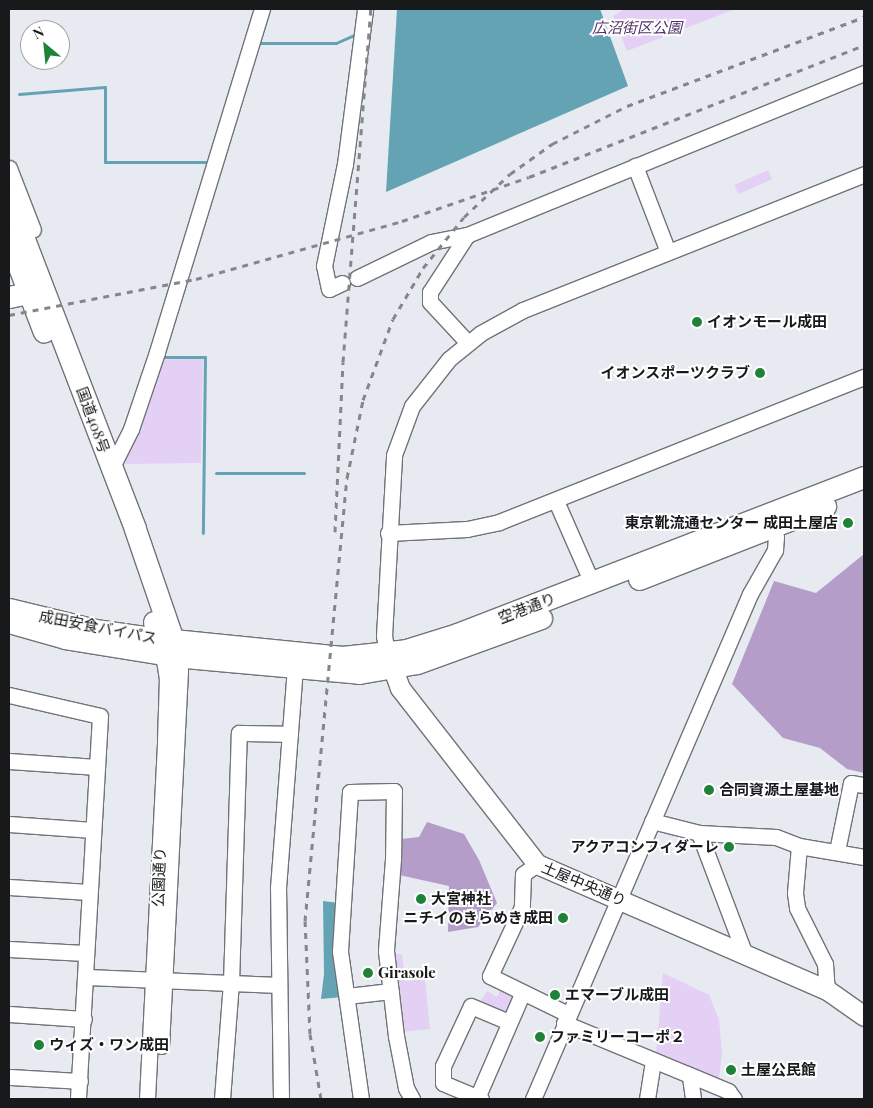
<!DOCTYPE html>
<meta charset="utf-8">
<style>
body{margin:0}
#map{position:relative;width:873px;height:1108px;overflow:hidden;background:#e7ebf1;font-family:"Playfair Display","Noto Sans JP",serif}
div>[style]{position:absolute}
[style*='--x']{left:calc(var(--x)*1px);top:calc(var(--y)*1px);width:calc(var(--w)*1px);rotate:calc(var(--a)*1deg)}
.green>*{inset:0;background:#e3d0f4;transform-origin:0 0}
.forest>*{inset:0;background:#b59dca}
.water>*{inset:0;background:#64a3b3}
.stream>*{height:3px;margin:-1.5px;padding:0 1.5px;transform-origin:1.5px;border-radius:1.5px;background:#64a3b3}
.roads{filter:drop-shadow(1px 0 #707378) drop-shadow(-1px 0 #707378) drop-shadow(0 1px #707378) drop-shadow(0 -1px #707378)}
.minor>*{height:15px;margin:-7.5px;padding:0 7.5px;transform-origin:7.5px;border-radius:7.5px;background:#fff}
.major>*{height:19px;margin:-9.5px;padding:0 9.5px;transform-origin:9.5px;border-radius:9.5px;background:#fff}
.highway>*{height:21px;margin:-10.5px;padding:0 10.5px;transform-origin:10.5px;border-radius:10.5px;background:#fff}
.rail>*{height:3px;margin-top:-1.5px;transform-origin:0;background:repeating-linear-gradient(90deg,#83868a 0 6px,transparent 0 12px)}
.dots>*{width:14px;height:14px;translate:-50% -50%;box-sizing:border-box;border:2px solid #fff;border-radius:50%}
span{translate:-50% -50%;white-space:nowrap;text-align:center;line-height:1.15;-webkit-text-stroke:4px #fff;paint-order:stroke}
.park-label{font-size:15px;color:#4f2f67;font-style:italic}
.poi-label{font-size:15px;color:#18191b;font-weight:700}
.left{translate:0 -50%;text-align:left}
.right{translate:-100% -50%;text-align:right}
.street-label{font-size:15px;color:#18191b}
.frame{position:absolute;inset:0;border:10px solid #18191b;pointer-events:none}
.north{position:absolute;left:20px;top:20px;width:50px;height:50px;box-sizing:border-box;background:#fff;border:1px solid #a3a3a4;border-radius:50%;rotate:332deg;font-size:14px;font-weight:700;line-height:20px;text-align:center;color:#18191b}
.north::after{content:'';display:block;margin:auto;width:18px;height:22px;background:#1e8338;clip-path:polygon(50% 0,100% 100%,50% 72%,0 100%)}
</style>
<div id="map">
<div class="green">
<div style="clip-path:polygon(624px 9px,735px 9px,627px 51px,613px 16px)"></div>
<div style="left:768px;top:170px;width:10px;height:37px;rotate:66deg"></div>
<div style="clip-path:polygon(203px 358px,201px 463px,125px 464px,159px 360px)"></div>
<div style="clip-path:polygon(402px 954px,405px 981px,425px 979px,430px 1029px,399px 1032px,391px 955px)"></div>
<div style="clip-path:polygon(663px 973px,709px 995px,719px 1020px,722px 1054px,719px 1078px,656px 1054px)"></div>
<div style="clip-path:polygon(501px 989px,516px 996px,507px 1017px,479px 1003px,487px 991px,497px 997px)"></div>
</div>
<div class="forest">
<div style="clip-path:polygon(864px 554px,864px 773px,847px 769px,820px 748px,783px 738px,732px 684px,774px 581px,816px 593px)"></div>
<div style="clip-path:polygon(427px 822px,464px 834px,479px 860px,497px 903px,478px 927px,448px 932px,449px 886px,399px 875px,401px 839px,419px 837px)"></div>
</div>
<div class="water">
<div style="clip-path:polygon(397px 9px,600px 9px,628px 86px,386px 192px)"></div>
<div style="clip-path:polygon(323px 901px,339px 903px,342px 997px,321px 999px,324px 974px)"></div>
</div>
<div class="stream">
<div style="--x:258;--y:43;--w:78;--a:0"></div>
<div style="--x:336;--y:43;--w:22;--a:-24"></div>
<div style="--x:19;--y:94;--w:86;--a:-4.7"></div>
<div style="--x:105;--y:87;--w:75;--a:90"></div>
<div style="--x:105;--y:162;--w:104;--a:0"></div>
<div style="--x:160;--y:357;--w:45;--a:0"></div>
<div style="--x:205;--y:357;--w:176;--a:90.7"></div>
<div style="--x:216;--y:473;--w:88;--a:0"></div>
</div>
<div class="roads">
<div class="minor">
<div style="--x:635;--y:166;--w:92;--a:69"></div>
<div style="--x:9;--y:168;--w:66;--a:68.8"></div>
<div style="--x:357;--y:278;--w:82;--a:-25.9"></div>
<div style="--x:431;--y:242;--w:37;--a:-11"></div>
<div style="--x:342;--y:283;--w:14;--a:155"></div>
<div style="--x:329;--y:289;--w:24;--a:-102"></div>
<div style="--x:324;--y:266;--w:104;--a:-78.4"></div>
<div style="--x:345;--y:164;--w:156;--a:-82.6"></div>
<div style="--x:468;--y:343;--w:56;--a:-132.8"></div>
<div style="--x:430;--y:302;--w:10;--a:-90"></div>
<div style="--x:430;--y:292;--w:68;--a:-57"></div>
<div style="--x:467;--y:235;--w:429;--a:-22.2"></div>
<div style="--x:111;--y:469;--w:45;--a:-63.4"></div>
<div style="--x:131;--y:429;--w:81;--a:-71.3"></div>
<div style="--x:157;--y:352;--w:359;--a:-73"></div>
<div style="--x:556;--y:501;--w:90;--a:66.3"></div>
<div style="--x:388;--y:533;--w:79;--a:-2.9"></div>
<div style="--x:467;--y:529;--w:33;--a:-12"></div>
<div style="--x:499;--y:522;--w:393;--a:-21.7"></div>
<div style="--x:387;--y:654;--w:18;--a:-99"></div>
<div style="--x:384;--y:636;--w:181;--a:-86.8"></div>
<div style="--x:394;--y:455;--w:52;--a:-69.8"></div>
<div style="--x:412;--y:406;--w:60;--a:-51.8"></div>
<div style="--x:449;--y:359;--w:41;--a:-39.1"></div>
<div style="--x:481;--y:333;--w:48;--a:-28.7"></div>
<div style="--x:523;--y:310;--w:367;--a:-21.7"></div>
<div style="--x:9;--y:695;--w:93;--a:13"></div>
<div style="--x:100;--y:716;--w:384;--a:93.3"></div>
<div style="--x:9;--y:761;--w:88;--a:3.9"></div>
<div style="--x:652;--y:821;--w:49;--a:14.3"></div>
<div style="--x:699;--y:833;--w:77;--a:3"></div>
<div style="--x:776;--y:837;--w:25;--a:21"></div>
<div style="--x:799;--y:846;--w:66;--a:9.6"></div>
<div style="--x:9;--y:824;--w:84;--a:4.1"></div>
<div style="--x:699;--y:833;--w:130;--a:69.3"></div>
<div style="--x:799;--y:846;--w:47;--a:94.9"></div>
<div style="--x:795;--y:893;--w:15;--a:82"></div>
<div style="--x:797;--y:908;--w:63;--a:63.4"></div>
<div style="--x:825;--y:964;--w:26;--a:86"></div>
<div style="--x:837;--y:851;--w:69;--a:-78.4"></div>
<div style="--x:851;--y:783;--w:13;--a:9"></div>
<div style="--x:537;--y:864;--w:17;--a:144"></div>
<div style="--x:523;--y:874;--w:33;--a:92"></div>
<div style="--x:522;--y:907;--w:76;--a:114.9"></div>
<div style="--x:490;--y:976;--w:87;--a:26"></div>
<div style="--x:9;--y:887;--w:80;--a:3.6"></div>
<div style="--x:9;--y:949;--w:76;--a:3"></div>
<div style="--x:87;--y:977;--w:192;--a:2.4"></div>
<div style="--x:347;--y:996;--w:44;--a:-6.5"></div>
<div style="--x:9;--y:1014;--w:75;--a:3.8"></div>
<div style="--x:564;--y:1023;--w:178;--a:22.5"></div>
<div style="--x:728;--y:1091;--w:10;--a:53"></div>
<div style="--x:161;--y:1046;--w:376;--a:-87.1"></div>
<div style="--x:180;--y:670;--w:14;--a:-102"></div>
<div style="--x:9;--y:1077;--w:71;--a:3.2"></div>
<div style="--x:690;--y:1077;--w:22;--a:82"></div>
<div style="--x:477;--y:1098;--w:113;--a:-66.6"></div>
<div style="--x:147;--y:1099;--w:358;--a:-87.1"></div>
<div style="--x:165;--y:741;--w:62;--a:-88.2"></div>
<div style="--x:167;--y:679;--w:24;--a:-99"></div>
<div style="--x:222;--y:1099;--w:116;--a:-85.6"></div>
<div style="--x:231;--y:983;--w:250;--a:-88.2"></div>
<div style="--x:239;--y:733;--w:51;--a:1.1"></div>
<div style="--x:281;--y:1099;--w:211;--a:-90.8"></div>
<div style="--x:278;--y:888;--w:221;--a:-85.6"></div>
<div style="--x:361;--y:1099;--w:149;--a:-98.1"></div>
<div style="--x:340;--y:951;--w:159;--a:-86.4"></div>
<div style="--x:350;--y:792;--w:44;--a:-1.3"></div>
<div style="--x:394;--y:791;--w:68;--a:90.8"></div>
<div style="--x:393;--y:859;--w:92;--a:94.4"></div>
<div style="--x:386;--y:951;--w:86;--a:83.3"></div>
<div style="--x:396;--y:1036;--w:53;--a:79.1"></div>
<div style="--x:406;--y:1088;--w:13;--a:61"></div>
<div style="--x:481;--y:1099;--w:41;--a:-157.2"></div>
<div style="--x:443;--y:1083;--w:17;--a:-90"></div>
<div style="--x:443;--y:1066;--w:66;--a:-65"></div>
<div style="--x:471;--y:1006;--w:41;--a:22.8"></div>
<div style="--x:533;--y:1099;--w:550;--a:-66.75"></div>
<div style="--x:750;--y:594;--w:51;--a:-60.4"></div>
<div style="--x:775;--y:550;--w:13;--a:-86"></div>
<div style="--x:776;--y:537;--w:19;--a:-111"></div>
<div style="--x:647;--y:1099;--w:39;--a:-81"></div>
</div>
<div class="major">
<div style="--x:9;--y:608;--w:89;--a:13.7"></div>
<div style="--x:95;--y:629;--w:78;--a:8.1"></div>
<div style="--x:9;--y:623;--w:58;--a:15.9"></div>
<div style="--x:65;--y:639;--w:99;--a:9.3"></div>
<div style="--x:388;--y:655;--w:35;--a:70"></div>
<div style="--x:400;--y:688;--w:223;--a:52.1"></div>
<div style="--x:537;--y:864;--w:316;--a:23.5"></div>
<div style="--x:827;--y:990;--w:45;--a:35.1"></div>
</div>
<div class="highway">
<div style="--x:9;--y:200;--w:352;--a:69"></div>
<div style="--x:135;--y:529;--w:117;--a:71.1"></div>
<div style="--x:173;--y:640;--w:170;--a:5.7"></div>
<div style="--x:342;--y:657;--w:64;--a:-6.2"></div>
<div style="--x:406;--y:650;--w:53;--a:-17.4"></div>
<div style="--x:457;--y:634;--w:436;--a:-21.1"></div>
<div style="--x:9;--y:241;--w:97;--a:69"></div>
<div style="--x:9;--y:297;--w:33;--a:-12"></div>
<div style="--x:639;--y:579;--w:200;--a:-21.4"></div>
<div style="--x:154;--y:622;--w:34;--a:75"></div>
<div style="--x:163;--y:655;--w:197;--a:5.2"></div>
<div style="--x:359;--y:673;--w:59;--a:-9.8"></div>
<div style="--x:417;--y:663;--w:132;--a:-19.9"></div>
</div>
</div>
<div class="rail">
<div style="--x:9;--y:315;--w:190;--a:-10.9"></div>
<div style="--x:196;--y:279;--w:214;--a:-15.7"></div>
<div style="--x:402;--y:221;--w:134;--a:-19.1"></div>
<div style="--x:529;--y:177;--w:360;--a:-21.5"></div>
<div style="--x:335;--y:532;--w:170;--a:-87.3"></div>
<div style="--x:343;--y:362;--w:354;--a:-85.5"></div>
<div style="--x:321;--y:1099;--w:66;--a:-99.6"></div>
<div style="--x:310;--y:1034;--w:113;--a:-92.5"></div>
<div style="--x:305;--y:921;--w:445;--a:-84.6"></div>
<div style="--x:347;--y:478;--w:80;--a:-78.4"></div>
<div style="--x:363;--y:400;--w:86;--a:-69.7"></div>
<div style="--x:393;--y:319;--w:59;--a:-59.5"></div>
<div style="--x:423;--y:268;--w:65;--a:-51.2"></div>
<div style="--x:464;--y:217;--w:63;--a:-43.1"></div>
<div style="--x:510;--y:174;--w:52;--a:-35.5"></div>
<div style="--x:552;--y:144;--w:84;--a:-26.9"></div>
<div style="--x:627;--y:106;--w:253;--a:-20.6"></div>
</div>
<div class="dots">
<div style="left:697px;top:322px;background:#1e8338"></div>
<div style="left:760px;top:373px;background:#1e8338"></div>
<div style="left:848px;top:523px;background:#1e8338"></div>
<div style="left:709px;top:790px;background:#1e8338"></div>
<div style="left:729px;top:847px;background:#1e8338"></div>
<div style="left:421px;top:899px;background:#1e8338"></div>
<div style="left:563px;top:918px;background:#1e8338"></div>
<div style="left:368px;top:973px;background:#1e8338"></div>
<div style="left:555px;top:995px;background:#1e8338"></div>
<div style="left:540px;top:1037px;background:#1e8338"></div>
<div style="left:39px;top:1045px;background:#1e8338"></div>
<div style="left:731px;top:1070px;background:#1e8338"></div>
</div>
<div class="park-label">
<span style="left:637px;top:28px">広沼街区公園</span>
</div>
<div class="poi-label">
<span class="left" style="left:707px;top:322px">イオンモール成田</span>
<span class="right" style="left:750px;top:373px">イオンスポーツクラブ</span>
<span class="right" style="left:838px;top:523px">東京靴流通センター 成田土屋店</span>
<span class="left" style="left:719px;top:790px">合同資源土屋基地</span>
<span class="right" style="left:719px;top:847px">アクアコンフィダーレ</span>
<span class="left" style="left:431px;top:899px">大宮神社</span>
<span class="right" style="left:553px;top:918px">ニチイのきらめき成田</span>
<span class="left" style="left:378px;top:973px">Girasole</span>
<span class="left" style="left:565px;top:995px">エマーブル成田</span>
<span class="left" style="left:550px;top:1037px">ファミリーコーポ２</span>
<span class="left" style="left:49px;top:1045px">ウィズ・ワン成田</span>
<span class="left" style="left:741px;top:1070px">土屋公民館</span>
</div>
<div class="street-label">
<span style="left:93px;top:420px;rotate:70deg">国道408号</span>
<span style="left:527px;top:608px;rotate:-21deg">空港通り</span>
<span style="left:98px;top:627px;rotate:11deg">成田安食バイパス</span>
<span style="left:159px;top:877px;rotate:-88deg">公園通り</span>
<span style="left:584px;top:884px;rotate:23deg">土屋中央通り</span>
</div>
<div class="frame"></div>
<div class="north">N</div>
</div>
